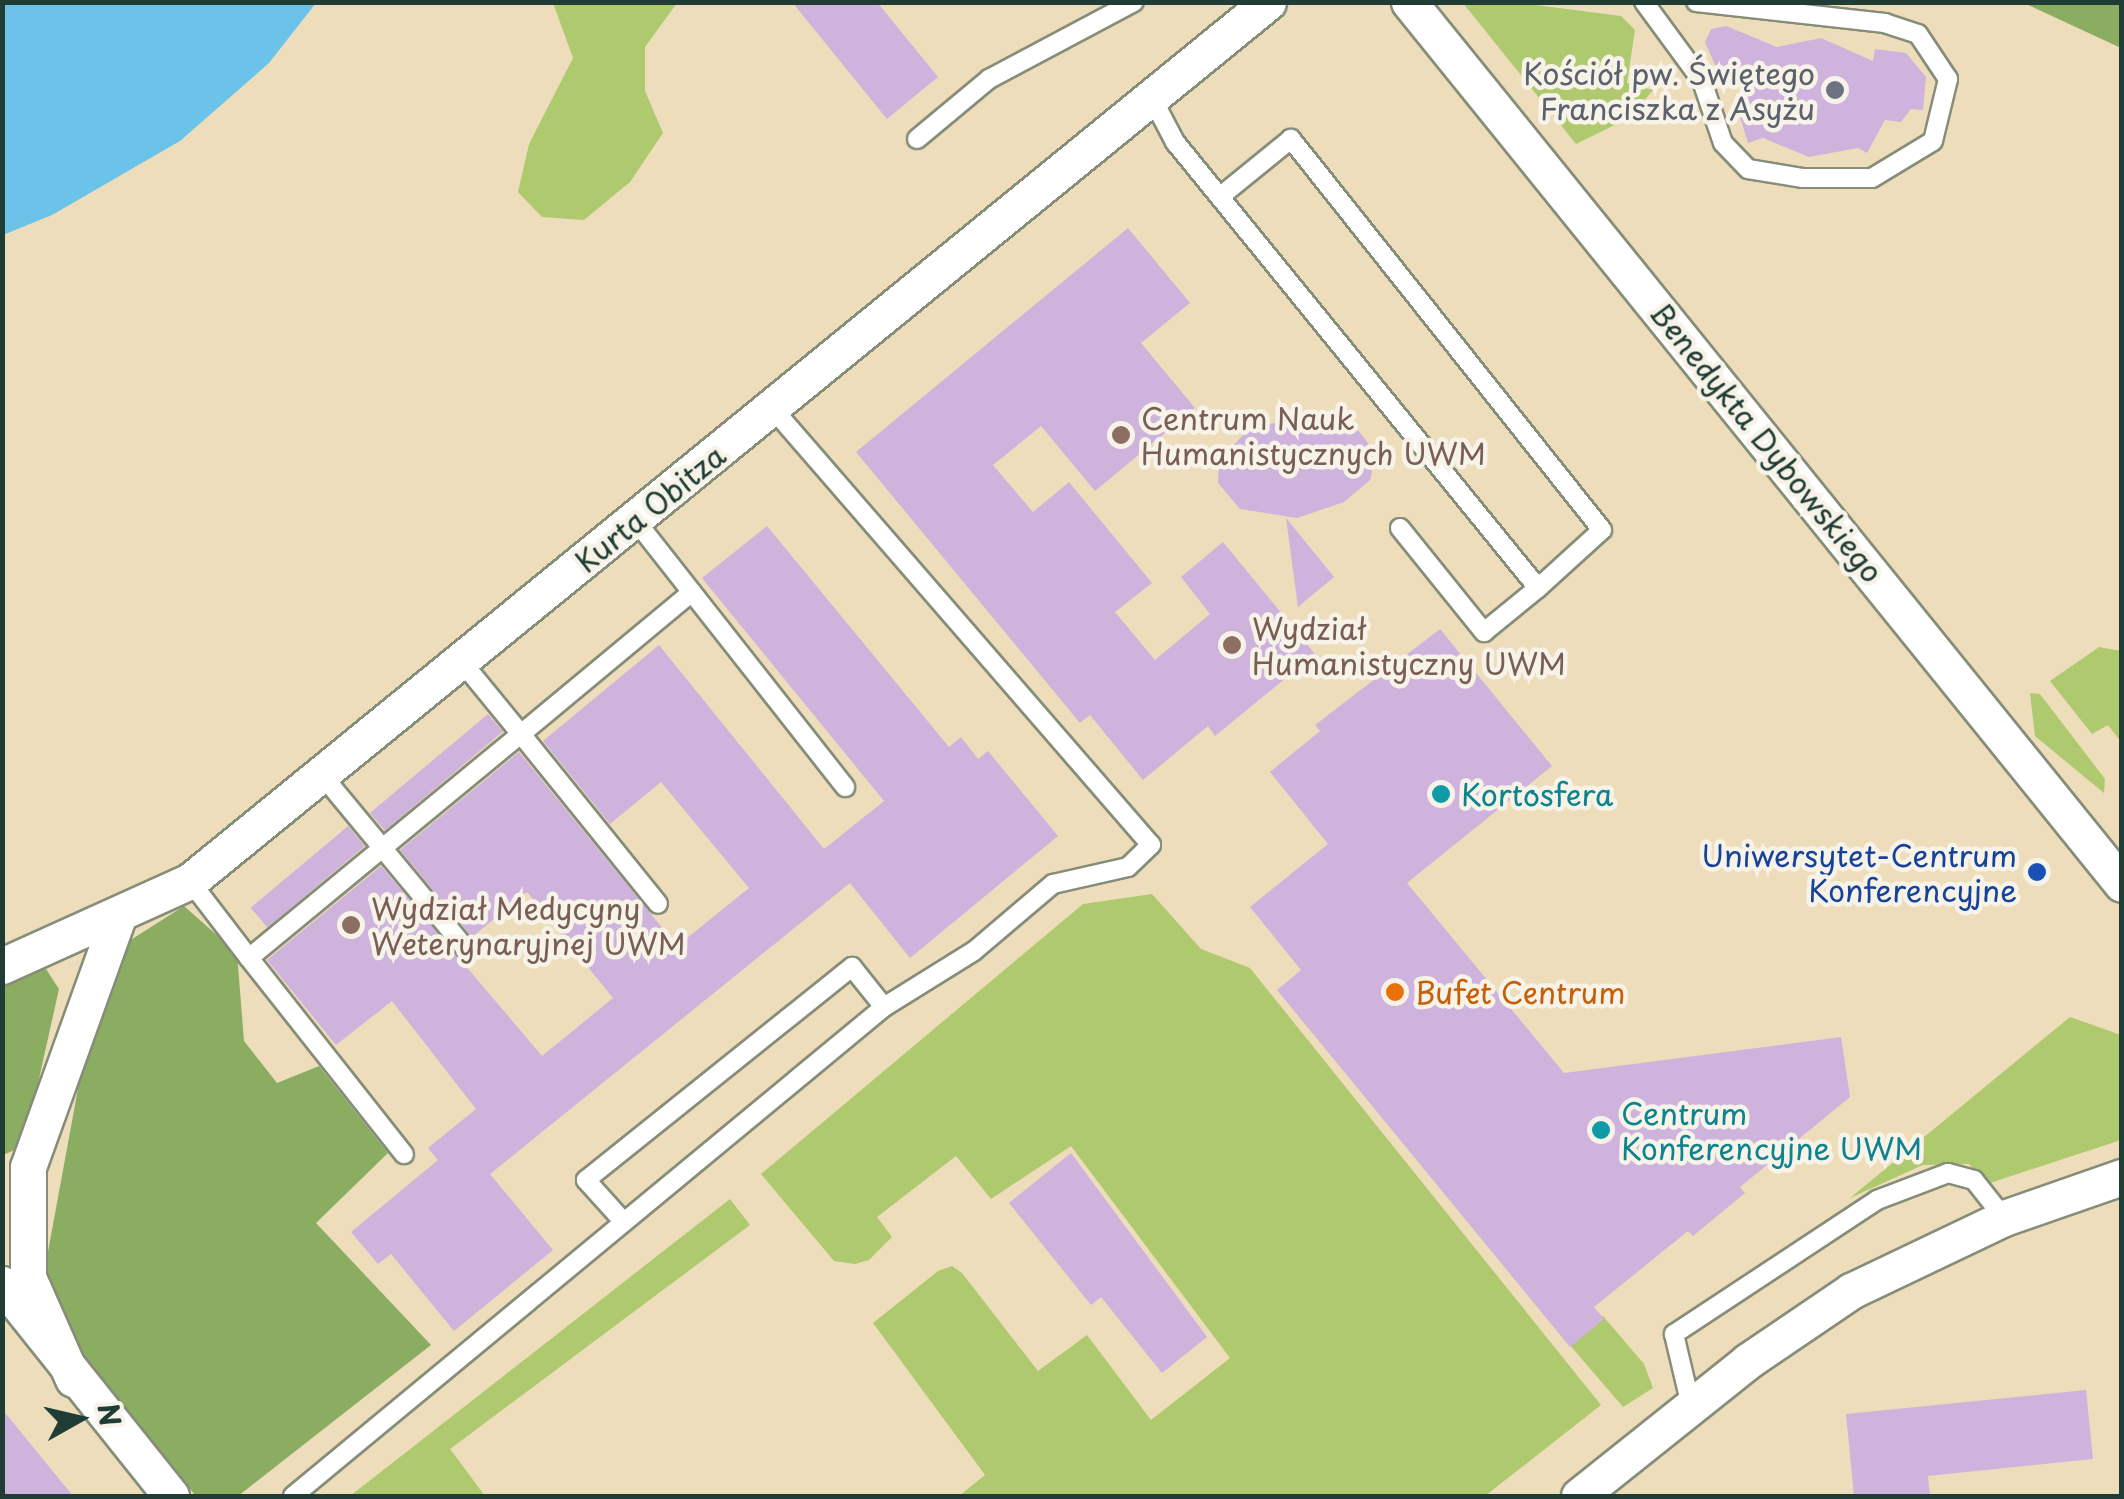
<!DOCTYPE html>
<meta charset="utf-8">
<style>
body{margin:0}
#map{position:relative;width:2124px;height:1499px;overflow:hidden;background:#edddbb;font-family:"Playpen Sans",sans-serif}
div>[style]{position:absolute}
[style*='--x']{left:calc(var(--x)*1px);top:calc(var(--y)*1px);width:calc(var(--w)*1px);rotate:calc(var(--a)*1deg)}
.green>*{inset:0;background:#afc96f}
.forest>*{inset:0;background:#8bad62}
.water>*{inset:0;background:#6cc3e9}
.building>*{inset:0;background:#ceb3dd;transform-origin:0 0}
.roads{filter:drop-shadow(2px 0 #868d78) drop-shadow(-2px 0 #868d78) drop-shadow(0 2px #868d78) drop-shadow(0 -2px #868d78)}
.lane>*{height:18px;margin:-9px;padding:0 9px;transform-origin:9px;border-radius:9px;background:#fff}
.street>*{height:35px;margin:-17.5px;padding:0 17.5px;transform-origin:17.5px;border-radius:17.5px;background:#fff}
.dots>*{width:28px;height:28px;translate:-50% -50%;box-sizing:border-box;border:5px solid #f7f3e8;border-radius:50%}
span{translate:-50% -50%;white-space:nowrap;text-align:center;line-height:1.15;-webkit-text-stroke:9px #f7f3e8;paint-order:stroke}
.worship-label{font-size:30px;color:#5b616d}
.right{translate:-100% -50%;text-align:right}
.education-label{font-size:30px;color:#785e54}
.left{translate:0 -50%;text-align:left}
.street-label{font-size:30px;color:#1f3d34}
.culture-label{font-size:30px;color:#0d838f}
.transit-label{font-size:30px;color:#164399}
.food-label{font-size:30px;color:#c56008}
.frame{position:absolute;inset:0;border:5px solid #1f3d34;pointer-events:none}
.north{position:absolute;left:30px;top:1369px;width:100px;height:100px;-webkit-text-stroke:8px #f7f3e8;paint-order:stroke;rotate:82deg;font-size:28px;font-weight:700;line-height:40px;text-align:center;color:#1f3d34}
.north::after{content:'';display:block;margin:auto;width:35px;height:45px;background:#1f3d34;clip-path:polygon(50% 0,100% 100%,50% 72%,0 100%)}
</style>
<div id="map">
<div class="green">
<div style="clip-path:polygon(553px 3px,677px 3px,645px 47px,645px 91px,663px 133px,630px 182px,584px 220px,542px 217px,518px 192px,529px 144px,573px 58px)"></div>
<div style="clip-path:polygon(1463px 3px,1521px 3px,1621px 16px,1635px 30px,1627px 83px,1653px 90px,1629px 118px,1576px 144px)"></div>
<div style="clip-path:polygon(2099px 647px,2121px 651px,2121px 742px,2108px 725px,2092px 734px,2050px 681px)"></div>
<div style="clip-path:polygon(2030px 693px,2040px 694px,2105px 779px,2104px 793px,2035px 736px)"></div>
<div style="clip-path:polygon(1152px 894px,1201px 949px,1250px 968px,1601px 1405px,1485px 1496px,959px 1496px,985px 1475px,873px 1323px,938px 1271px,952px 1266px,962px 1273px,1038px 1371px,1087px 1335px,1151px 1420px,1230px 1358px,1071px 1146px,991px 1199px,956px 1156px,877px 1217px,892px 1237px,869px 1260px,855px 1264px,834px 1261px,761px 1174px,1083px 904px)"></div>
<div style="clip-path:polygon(2070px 1017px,2121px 1035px,2121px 1140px,1987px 1184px,1969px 1164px,1923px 1165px,1850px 1198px)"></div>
<div style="clip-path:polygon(730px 1199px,750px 1225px,450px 1449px,485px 1496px,350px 1496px)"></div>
<div style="clip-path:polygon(1603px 1316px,1644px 1364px,1653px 1388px,1623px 1407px,1569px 1344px)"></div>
</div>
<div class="forest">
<div style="clip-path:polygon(2024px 3px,2121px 3px,2121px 48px)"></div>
<div style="clip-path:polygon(184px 906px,237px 953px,244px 1041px,277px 1083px,319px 1066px,388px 1153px,316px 1223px,431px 1345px,238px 1496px,196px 1496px,86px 1366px,45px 1268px,84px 1056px,129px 941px)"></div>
<div style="clip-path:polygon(46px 969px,59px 989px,24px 1146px,3px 1155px,3px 981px)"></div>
</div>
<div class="water">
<div style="clip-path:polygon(2px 3px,3px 2px,316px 3px,269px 63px,180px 141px,52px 215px,3px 235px)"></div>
</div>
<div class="building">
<div style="clip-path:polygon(792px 2px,877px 2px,938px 77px,887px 119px)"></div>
<div style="clip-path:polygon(1726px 26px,1777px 47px,1821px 38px,1873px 61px,1875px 49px,1906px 53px,1926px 77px,1923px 110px,1911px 109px,1901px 122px,1885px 120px,1867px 153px,1858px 148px,1809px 157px,1763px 138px,1748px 143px,1740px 117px,1746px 83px,1716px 67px,1705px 42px,1711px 29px)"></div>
<div style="clip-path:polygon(1128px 228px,1190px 303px,1141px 343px,1195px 408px,1095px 491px,1041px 426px,993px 465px,1033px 512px,1069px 482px,1152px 583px,1115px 612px,1155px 660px,1210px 614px,1181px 577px,1223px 542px,1315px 654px,1215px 736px,1208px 726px,1143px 780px,1090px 715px,1080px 723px,856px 452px)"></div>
<div style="clip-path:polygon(1292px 417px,1358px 430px,1376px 454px,1370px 480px,1344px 502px,1297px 518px,1240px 509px,1218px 483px,1219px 460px,1246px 432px)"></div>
<div style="clip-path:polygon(1286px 518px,1334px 577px,1298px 607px)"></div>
<div style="clip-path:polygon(767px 526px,949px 747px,961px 737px,978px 759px,988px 751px,1058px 836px,910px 958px,850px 883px,490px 1174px,553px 1250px,454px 1331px,391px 1254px,378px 1264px,351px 1232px,438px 1160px,428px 1148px,476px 1109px,392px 1001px,336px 1045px,267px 960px,381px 866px,542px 1056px,613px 998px,527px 892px,472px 937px,400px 850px,519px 752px,677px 946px,749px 888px,661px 782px,610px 824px,543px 741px,659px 645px,824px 849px,884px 801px,702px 578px)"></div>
<div style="clip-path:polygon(1440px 629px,1552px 766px,1407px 883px,1564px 1073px,1841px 1037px,1850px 1097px,1740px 1187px,1745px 1193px,1693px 1236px,1688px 1231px,1594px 1307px,1604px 1319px,1570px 1347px,1277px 990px,1301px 970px,1250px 907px,1328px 844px,1270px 772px,1320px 731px,1315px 725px)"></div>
<div style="left:488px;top:714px;width:23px;height:154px;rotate:50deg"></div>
<div style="left:348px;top:826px;width:26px;height:127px;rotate:50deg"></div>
<div style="clip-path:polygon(1071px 1153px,1207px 1337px,1162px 1373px,1101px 1297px,1091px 1305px,1009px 1203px)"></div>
<div style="clip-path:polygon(2086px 1390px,2093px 1459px,1928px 1476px,1930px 1496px,1854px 1496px,1846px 1414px)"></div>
<div style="clip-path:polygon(2px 1409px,73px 1496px,2px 1496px)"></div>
</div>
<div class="roads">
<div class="lane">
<div style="--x:1644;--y:2;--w:98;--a:53.7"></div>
<div style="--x:1702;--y:81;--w:65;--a:71.3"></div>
<div style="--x:1723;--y:143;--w:36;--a:46"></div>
<div style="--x:1748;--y:169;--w:56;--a:9.3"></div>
<div style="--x:1803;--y:178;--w:69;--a:0"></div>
<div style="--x:1872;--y:178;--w:71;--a:-31.2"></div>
<div style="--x:1933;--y:141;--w:64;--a:-76.4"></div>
<div style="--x:1948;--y:79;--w:54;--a:-123.7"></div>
<div style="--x:1918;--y:34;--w:35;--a:-162"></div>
<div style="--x:1885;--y:23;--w:190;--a:-173.7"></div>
<div style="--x:1152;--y:98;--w:50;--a:62.4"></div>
<div style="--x:1175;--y:142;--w:575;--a:50.86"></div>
<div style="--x:1538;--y:588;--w:86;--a:-42.2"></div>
<div style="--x:1602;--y:530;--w:500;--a:-128.5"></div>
<div style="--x:1291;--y:139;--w:89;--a:140.9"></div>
<div style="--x:917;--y:139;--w:94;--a:-39.8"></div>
<div style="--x:989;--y:79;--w:164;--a:-28"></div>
<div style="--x:635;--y:520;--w:340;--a:51.8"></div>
<div style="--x:1400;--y:528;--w:134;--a:51.1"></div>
<div style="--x:1484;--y:632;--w:70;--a:-39.2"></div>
<div style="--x:462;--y:662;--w:93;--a:50.7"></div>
<div style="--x:521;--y:734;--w:222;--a:-39.7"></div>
<div style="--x:322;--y:775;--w:226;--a:50.4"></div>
<div style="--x:190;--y:881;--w:97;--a:52.5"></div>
<div style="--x:249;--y:958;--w:352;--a:-39.5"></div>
<div style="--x:521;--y:734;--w:218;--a:51.1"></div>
<div style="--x:249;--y:958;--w:250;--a:51.7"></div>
<div style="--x:622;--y:1220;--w:54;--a:-132"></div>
<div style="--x:586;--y:1180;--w:341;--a:-38.7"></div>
<div style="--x:852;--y:967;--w:51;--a:51.3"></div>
<div style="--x:1691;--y:1406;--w:74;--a:-103.3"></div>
<div style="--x:1674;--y:1334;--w:243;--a:-33.4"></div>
<div style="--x:1877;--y:1200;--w:76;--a:-20.8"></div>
<div style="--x:1948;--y:1173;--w:27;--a:15"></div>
<div style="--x:1974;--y:1180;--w:48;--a:51.7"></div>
<div style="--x:293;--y:1496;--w:767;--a:-39.6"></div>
<div style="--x:884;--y:1007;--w:106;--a:-31.9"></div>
<div style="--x:974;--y:951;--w:104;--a:-40.3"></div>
<div style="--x:1053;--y:884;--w:77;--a:-12.8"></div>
<div style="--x:1128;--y:867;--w:32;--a:-44"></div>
<div style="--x:1151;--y:845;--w:577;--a:-130.92"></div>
</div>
<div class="street">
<div style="--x:1409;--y:2;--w:1134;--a:51.05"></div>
<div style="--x:2;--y:966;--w:206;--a:-24.3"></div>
<div style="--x:190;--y:881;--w:1391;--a:-39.19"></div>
<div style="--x:2;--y:1284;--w:271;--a:51.4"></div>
<div style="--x:73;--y:1379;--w:111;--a:-113.8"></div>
<div style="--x:28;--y:1277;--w:110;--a:-90"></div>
<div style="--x:28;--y:1167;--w:269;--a:-70.2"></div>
<div style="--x:1579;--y:1496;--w:216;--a:-38.6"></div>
<div style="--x:1748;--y:1361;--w:125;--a:-34.2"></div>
<div style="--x:1851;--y:1291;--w:170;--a:-25.5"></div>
<div style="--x:2004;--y:1218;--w:125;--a:-19.2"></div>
</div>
</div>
<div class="dots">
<div style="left:1835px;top:90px;background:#6b7280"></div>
<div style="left:1121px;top:435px;background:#8d6e63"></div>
<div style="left:1232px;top:645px;background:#8d6e63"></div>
<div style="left:1441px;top:794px;background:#0f9aa8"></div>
<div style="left:2037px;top:872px;background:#1a4fb4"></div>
<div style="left:351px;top:925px;background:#8d6e63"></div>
<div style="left:1395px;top:992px;background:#e8710a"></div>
<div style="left:1601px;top:1130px;background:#0f9aa8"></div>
</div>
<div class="worship-label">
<span class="right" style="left:1815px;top:90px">Kościół pw. Świętego<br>Franciszka z Asyżu</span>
</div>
<div class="education-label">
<span class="left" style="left:1141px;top:435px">Centrum Nauk<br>Humanistycznych UWM</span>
<span class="left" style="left:1252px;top:645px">Wydział<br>Humanistyczny UWM</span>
<span class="left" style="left:371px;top:925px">Wydział Medycyny<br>Weterynaryjnej UWM</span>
</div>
<div class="street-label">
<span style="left:1767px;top:442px;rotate:51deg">Benedykta Dybowskiego</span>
<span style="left:650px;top:508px;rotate:-39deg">Kurta Obitza</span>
</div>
<div class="culture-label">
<span class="left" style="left:1461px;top:794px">Kortosfera</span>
<span class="left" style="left:1621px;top:1130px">Centrum<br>Konferencyjne UWM</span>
</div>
<div class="transit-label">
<span class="right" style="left:2017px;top:872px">Uniwersytet-Centrum<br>Konferencyjne</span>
</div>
<div class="food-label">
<span class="left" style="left:1415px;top:992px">Bufet Centrum</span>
</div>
<div class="frame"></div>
<div class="north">N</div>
</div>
